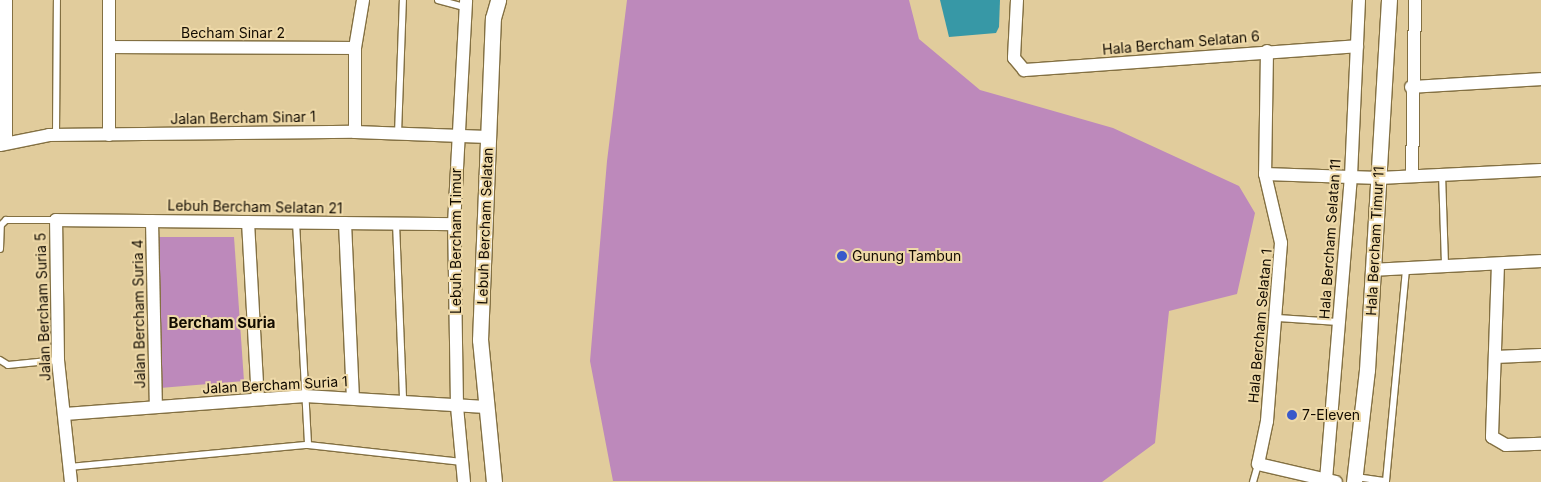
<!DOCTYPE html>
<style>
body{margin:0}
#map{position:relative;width:1541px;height:482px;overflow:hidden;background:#e1cc9c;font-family:Inter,sans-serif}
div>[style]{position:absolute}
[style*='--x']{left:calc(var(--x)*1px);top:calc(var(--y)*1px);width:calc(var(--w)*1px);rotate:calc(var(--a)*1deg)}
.green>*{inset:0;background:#bd89bb}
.water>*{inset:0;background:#3798a6}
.roads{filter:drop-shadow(1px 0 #837042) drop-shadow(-1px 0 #837042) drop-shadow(0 1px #837042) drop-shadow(0 -1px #837042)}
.service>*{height:6px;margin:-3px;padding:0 3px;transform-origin:3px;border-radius:3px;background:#fff}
.minor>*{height:12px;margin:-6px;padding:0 6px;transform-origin:6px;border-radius:6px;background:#fff}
.tertiary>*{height:15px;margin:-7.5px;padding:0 7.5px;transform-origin:7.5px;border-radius:7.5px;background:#fff}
.dots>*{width:14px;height:14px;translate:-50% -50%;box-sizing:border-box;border:2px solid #eed9a8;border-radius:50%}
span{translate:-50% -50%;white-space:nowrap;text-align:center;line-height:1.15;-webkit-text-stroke:4px #eed9a8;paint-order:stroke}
.street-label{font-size:14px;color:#120b00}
.poi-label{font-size:14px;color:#120b00}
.left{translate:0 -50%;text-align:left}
.neighbourhood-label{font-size:15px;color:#120b00;font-weight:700}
</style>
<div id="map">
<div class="green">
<div style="clip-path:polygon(627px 0,909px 0,919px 39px,980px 90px,1113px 128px,1239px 186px,1255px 213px,1237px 294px,1169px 311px,1155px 443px,1102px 482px,613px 481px,590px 361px,607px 161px)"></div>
<div style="clip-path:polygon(159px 237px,234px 237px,244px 381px,160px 388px)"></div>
</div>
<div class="water">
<div style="clip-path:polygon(940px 0,1000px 0,999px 27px,996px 33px,949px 37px)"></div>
</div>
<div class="roads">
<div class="service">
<div style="--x:438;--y:0;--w:27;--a:15"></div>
<div style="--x:398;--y:134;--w:134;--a:-87.9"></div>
<div style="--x:56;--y:135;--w:135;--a:-89.6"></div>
<div style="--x:1442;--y:174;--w:92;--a:88.1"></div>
<div style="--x:296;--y:222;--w:223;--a:86.9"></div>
<div style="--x:396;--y:223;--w:178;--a:87.7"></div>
<div style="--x:0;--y:249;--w:24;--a:-88"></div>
<div style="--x:1;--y:225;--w:7;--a:-45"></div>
<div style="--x:6;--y:220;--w:50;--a:0"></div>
<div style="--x:1277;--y:318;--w:62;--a:3.7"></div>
<div style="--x:0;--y:360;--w:9;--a:32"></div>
<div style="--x:8;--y:365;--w:50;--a:-5.7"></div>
<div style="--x:69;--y:467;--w:240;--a:-5.3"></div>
<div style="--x:308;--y:445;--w:155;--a:6.3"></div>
<div style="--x:1356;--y:477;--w:30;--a:8"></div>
<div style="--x:1386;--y:481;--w:212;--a:-84.6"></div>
<div style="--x:1253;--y:482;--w:19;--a:-74"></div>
</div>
<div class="minor">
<div style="--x:6;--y:0;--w:143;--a:90"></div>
<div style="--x:1017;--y:0;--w:58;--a:93"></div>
<div style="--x:1014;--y:58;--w:16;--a:50"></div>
<div style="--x:1024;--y:70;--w:334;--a:-4.1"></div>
<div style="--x:110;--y:47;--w:245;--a:0.2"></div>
<div style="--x:1267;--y:51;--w:123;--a:90.9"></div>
<div style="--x:1265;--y:174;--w:71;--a:76.9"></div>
<div style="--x:1281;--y:243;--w:179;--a:94.5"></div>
<div style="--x:1267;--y:421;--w:44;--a:101.8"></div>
<div style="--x:1258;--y:464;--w:80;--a:13"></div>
<div style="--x:1411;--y:87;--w:130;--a:-3.5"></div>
<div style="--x:355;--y:132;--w:84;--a:-90"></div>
<div style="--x:355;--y:48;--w:49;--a:-80.5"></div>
<div style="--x:109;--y:135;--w:135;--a:-90"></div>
<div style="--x:0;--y:145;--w:50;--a:-11.5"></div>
<div style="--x:49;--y:135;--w:306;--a:-0.6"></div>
<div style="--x:355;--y:132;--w:133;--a:2.2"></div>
<div style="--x:1265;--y:174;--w:114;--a:2"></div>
<div style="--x:1379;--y:178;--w:162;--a:-2.8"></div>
<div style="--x:1412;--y:175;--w:175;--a:-89"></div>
<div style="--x:152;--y:221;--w:185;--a:88.8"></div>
<div style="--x:248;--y:222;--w:177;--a:86.8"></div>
<div style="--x:345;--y:223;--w:173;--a:87.4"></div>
<div style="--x:1498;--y:264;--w:173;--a:92"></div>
<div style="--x:1492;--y:437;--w:16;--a:30"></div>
<div style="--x:1506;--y:445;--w:35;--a:-2"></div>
<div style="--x:1372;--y:270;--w:169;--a:-3"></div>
<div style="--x:1495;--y:357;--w:46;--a:-2.5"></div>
<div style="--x:65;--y:414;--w:241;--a:-4.3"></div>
<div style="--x:305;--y:396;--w:181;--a:3.5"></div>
<div style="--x:1326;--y:480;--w:305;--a:-85.3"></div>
<div style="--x:1351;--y:176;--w:176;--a:-87.4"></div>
<div style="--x:71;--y:482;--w:123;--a:-96.1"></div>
<div style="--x:58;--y:360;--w:140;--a:-90.8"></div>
<div style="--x:56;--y:220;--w:398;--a:0.6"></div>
<div style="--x:464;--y:482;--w:76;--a:-95.3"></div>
<div style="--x:457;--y:406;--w:182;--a:-90.9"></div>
<div style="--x:454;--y:224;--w:224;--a:-86.9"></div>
</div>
<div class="tertiary">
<div style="--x:494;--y:482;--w:143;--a:-95.6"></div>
<div style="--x:480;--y:340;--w:322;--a:-87.7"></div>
<div style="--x:493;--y:18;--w:19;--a:-74"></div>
<div style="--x:1354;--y:482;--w:113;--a:-83.4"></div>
<div style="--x:1367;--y:370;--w:371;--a:-86.6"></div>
</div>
</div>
<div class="dots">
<div style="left:842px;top:256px;background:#3959ca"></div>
<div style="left:1292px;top:415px;background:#3959ca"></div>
</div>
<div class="street-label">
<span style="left:233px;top:33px">Becham Sinar 2</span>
<span style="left:1181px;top:43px;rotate:-5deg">Hala Bercham Selatan 6</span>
<span style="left:243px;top:118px;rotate:-1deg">Jalan Bercham Sinar 1</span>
<span style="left:255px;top:207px;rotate:1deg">Lebuh Bercham Selatan 21</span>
<span style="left:485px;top:226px;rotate:-88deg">Lebuh Bercham Selatan</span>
<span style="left:1330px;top:239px;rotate:-86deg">Hala Bercham Selatan 11</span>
<span style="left:456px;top:241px;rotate:-90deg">Lebuh Bercham Timur</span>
<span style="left:1375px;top:241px;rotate:-87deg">Hala Bercham Timur 11</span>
<span style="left:43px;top:307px;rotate:-92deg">Jalan Bercham Suria 5</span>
<span style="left:139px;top:314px;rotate:-91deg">Jalan Bercham Suria 4</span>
<span style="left:1260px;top:326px;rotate:-85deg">Hala Bercham Selatan 1</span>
<span style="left:275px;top:385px;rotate:-3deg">Jalan Bercham Suria 1</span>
</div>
<div class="poi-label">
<span class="left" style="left:852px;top:256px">Gunung Tambun</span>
<span class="left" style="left:1302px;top:415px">7-Eleven</span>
</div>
<div class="neighbourhood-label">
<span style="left:222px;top:323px">Bercham Suria</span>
</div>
</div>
